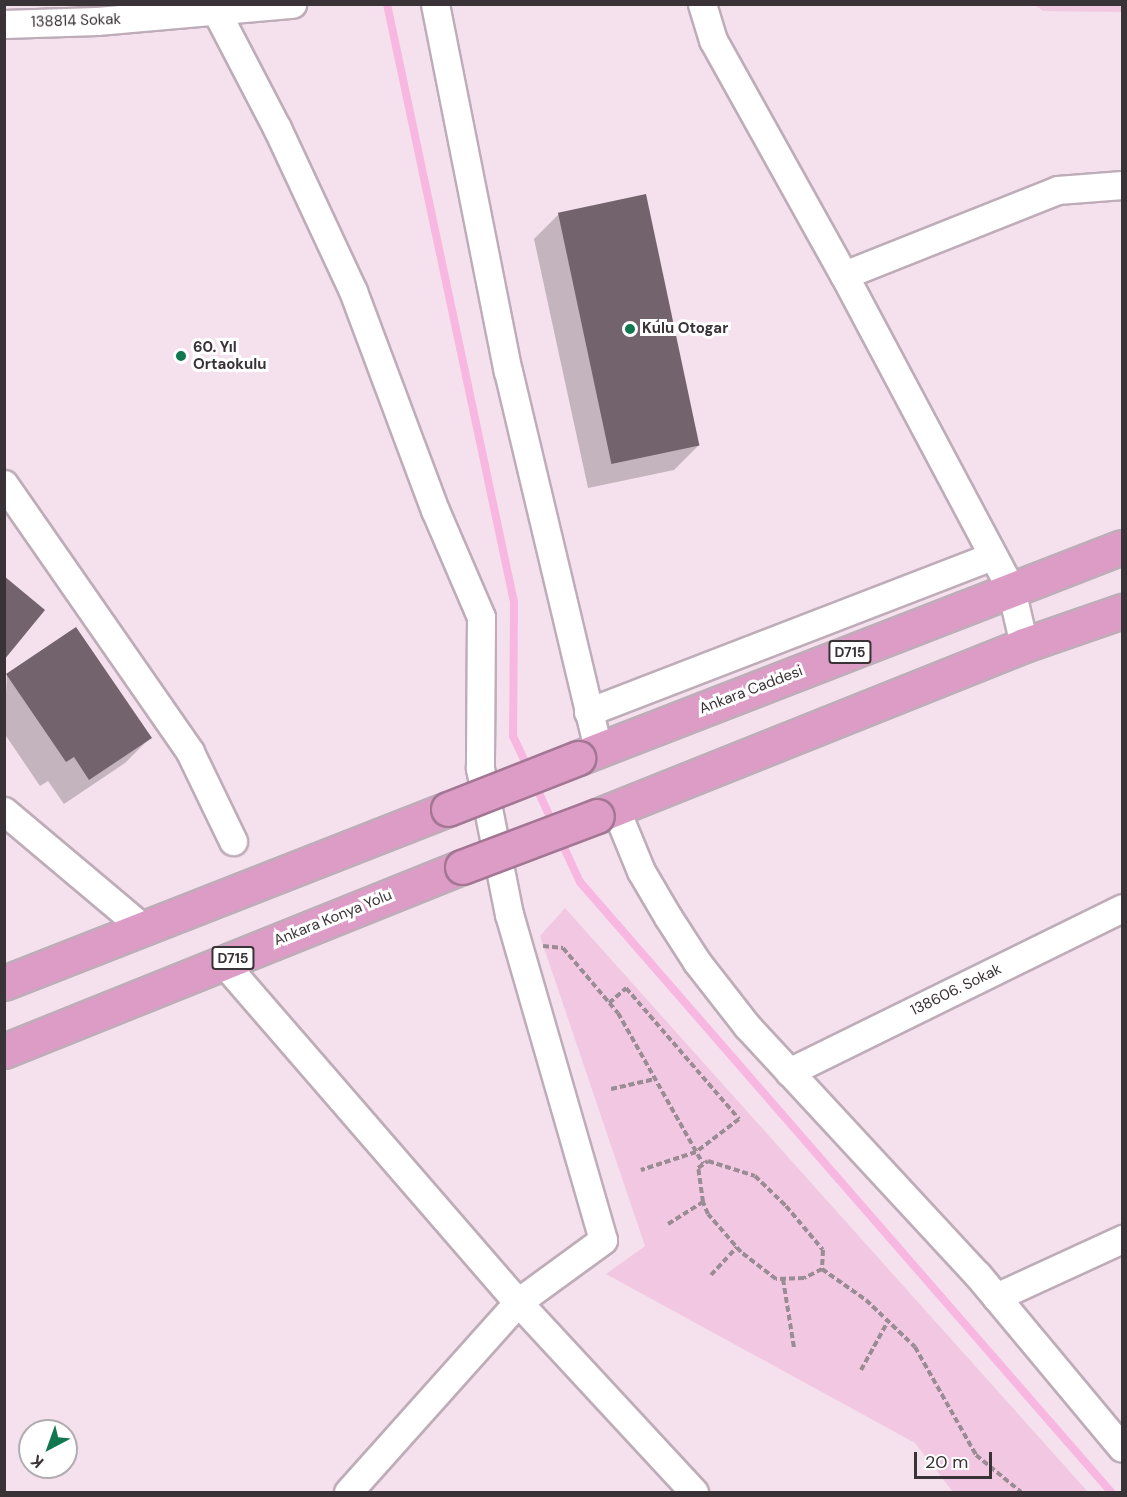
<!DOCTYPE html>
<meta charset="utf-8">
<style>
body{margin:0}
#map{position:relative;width:1127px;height:1497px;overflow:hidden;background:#f4e1ed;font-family:"DM Sans",sans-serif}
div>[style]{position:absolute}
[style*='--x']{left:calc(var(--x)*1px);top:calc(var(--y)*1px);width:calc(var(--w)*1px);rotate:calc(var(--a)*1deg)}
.green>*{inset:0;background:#f2c7e2}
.shadow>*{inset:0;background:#0003}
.stream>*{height:8px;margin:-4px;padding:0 4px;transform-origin:4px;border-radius:4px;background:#f8b7e1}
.building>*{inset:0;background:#73636d;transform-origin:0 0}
.path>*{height:4px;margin-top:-2px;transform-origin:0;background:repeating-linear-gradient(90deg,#998c94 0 6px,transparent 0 9px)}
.roads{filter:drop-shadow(2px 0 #beadb8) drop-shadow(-2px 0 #beadb8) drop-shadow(0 2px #beadb8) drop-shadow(0 -2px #beadb8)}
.minor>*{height:27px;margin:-13.5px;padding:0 13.5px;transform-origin:13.5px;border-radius:13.5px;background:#fff}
.highway>*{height:33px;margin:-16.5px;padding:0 16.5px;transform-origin:16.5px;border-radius:16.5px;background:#dc9cc6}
.bridges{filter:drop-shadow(2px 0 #a37794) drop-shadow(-2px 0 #a37794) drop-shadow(0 2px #a37794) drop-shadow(0 -2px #a37794)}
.highway-bridge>*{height:33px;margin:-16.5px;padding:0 16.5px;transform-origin:16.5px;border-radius:16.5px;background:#dc9cc6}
.dots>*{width:16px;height:16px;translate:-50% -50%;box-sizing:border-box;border:3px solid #fff;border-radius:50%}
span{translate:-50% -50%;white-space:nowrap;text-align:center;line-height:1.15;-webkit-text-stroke:6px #fff;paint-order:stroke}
.shield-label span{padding:2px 4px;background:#fff;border:2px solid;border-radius:4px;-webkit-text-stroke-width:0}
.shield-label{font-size:14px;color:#393236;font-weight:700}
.street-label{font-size:15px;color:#393236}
.poi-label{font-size:15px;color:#393236;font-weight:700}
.left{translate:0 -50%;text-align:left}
.frame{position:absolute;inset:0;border:6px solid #393236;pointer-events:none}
.north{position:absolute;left:18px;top:1419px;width:60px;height:60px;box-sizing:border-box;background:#fff;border:2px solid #b0adaf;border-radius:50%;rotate:221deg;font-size:16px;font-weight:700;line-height:24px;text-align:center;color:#393236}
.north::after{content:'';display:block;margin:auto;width:21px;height:27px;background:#11774f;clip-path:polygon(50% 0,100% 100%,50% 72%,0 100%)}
.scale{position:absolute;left:914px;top:1452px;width:78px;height:27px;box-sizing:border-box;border:3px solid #393236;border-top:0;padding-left:8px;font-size:18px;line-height:21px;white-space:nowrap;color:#393236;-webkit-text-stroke:4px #fff;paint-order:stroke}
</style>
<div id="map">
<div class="green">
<div style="clip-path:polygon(1035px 5px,1122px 5px,1122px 12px,1043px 11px)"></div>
<div style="clip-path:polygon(565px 908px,1088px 1492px,953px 1492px,915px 1443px,606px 1274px,645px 1246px,540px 936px)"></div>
</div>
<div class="shadow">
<div style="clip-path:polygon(559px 214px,699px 445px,674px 470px,588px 488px,534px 239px)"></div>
<div style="clip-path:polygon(7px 675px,150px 738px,125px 763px,64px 804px,48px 781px,40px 786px,4px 733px)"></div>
</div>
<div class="stream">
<div style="--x:387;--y:4;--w:611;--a:78.01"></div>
<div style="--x:514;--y:602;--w:134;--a:90.4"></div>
<div style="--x:513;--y:736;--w:35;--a:65"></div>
<div style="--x:534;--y:782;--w:48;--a:65.6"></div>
<div style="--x:560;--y:839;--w:47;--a:65.1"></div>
<div style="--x:580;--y:882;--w:809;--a:48.96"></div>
</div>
<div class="building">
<div style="left:646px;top:194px;width:257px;height:90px;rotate:78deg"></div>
<div style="clip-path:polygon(4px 576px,45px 610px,4px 660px)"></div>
<div style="clip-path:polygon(76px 627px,152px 738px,89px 780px,74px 757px,66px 762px,6px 674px)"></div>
</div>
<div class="path">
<div style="--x:543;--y:946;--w:20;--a:6"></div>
<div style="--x:563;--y:948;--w:85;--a:49.8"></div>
<div style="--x:618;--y:1013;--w:173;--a:60.6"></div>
<div style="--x:609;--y:1003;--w:23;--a:-41"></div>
<div style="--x:626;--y:988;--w:173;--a:49.2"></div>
<div style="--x:739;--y:1119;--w:54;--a:142.5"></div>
<div style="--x:696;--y:1152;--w:58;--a:161.9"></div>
<div style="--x:611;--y:1089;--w:45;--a:-12.8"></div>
<div style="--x:708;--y:1161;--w:49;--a:17.7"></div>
<div style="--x:755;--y:1176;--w:43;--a:44.1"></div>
<div style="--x:786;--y:1206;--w:57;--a:49.9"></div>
<div style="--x:823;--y:1250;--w:19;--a:93"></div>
<div style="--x:822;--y:1269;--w:20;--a:153"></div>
<div style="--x:804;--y:1278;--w:28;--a:178"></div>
<div style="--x:776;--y:1279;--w:44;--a:-142.4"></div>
<div style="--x:741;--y:1252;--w:50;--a:-131"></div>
<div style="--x:708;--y:1214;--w:13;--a:-113"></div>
<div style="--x:703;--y:1202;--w:34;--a:-98"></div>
<div style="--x:698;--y:1168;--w:12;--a:-35"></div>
<div style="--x:668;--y:1224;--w:41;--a:-32.2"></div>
<div style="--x:822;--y:1269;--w:54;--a:35.2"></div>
<div style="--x:866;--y:1300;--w:68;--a:43.8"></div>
<div style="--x:915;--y:1347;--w:124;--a:60.5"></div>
<div style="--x:976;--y:1455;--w:58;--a:39.4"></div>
<div style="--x:711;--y:1275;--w:38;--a:-47"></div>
<div style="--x:783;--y:1279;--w:70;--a:80.9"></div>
<div style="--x:861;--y:1370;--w:56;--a:-61.1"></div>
</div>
<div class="roads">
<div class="minor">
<div style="--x:435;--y:4;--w:374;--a:78.8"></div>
<div style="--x:508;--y:371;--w:390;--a:76.6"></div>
<div style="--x:702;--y:4;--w:38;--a:73"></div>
<div style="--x:713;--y:40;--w:269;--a:60.9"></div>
<div style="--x:844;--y:275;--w:356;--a:62"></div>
<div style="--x:1011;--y:589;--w:57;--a:76.9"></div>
<div style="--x:216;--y:11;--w:132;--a:62.5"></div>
<div style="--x:277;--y:128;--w:180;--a:65"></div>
<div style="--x:353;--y:291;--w:234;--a:69.5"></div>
<div style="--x:435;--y:510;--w:116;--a:66.7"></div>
<div style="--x:481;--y:617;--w:151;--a:90.4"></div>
<div style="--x:480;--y:768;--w:149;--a:78.8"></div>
<div style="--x:509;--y:914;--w:339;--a:73.9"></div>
<div style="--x:603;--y:1240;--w:105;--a:143.9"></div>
<div style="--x:518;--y:1302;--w:255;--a:131.8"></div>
<div style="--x:4;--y:24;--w:93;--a:-1.8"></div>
<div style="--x:97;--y:21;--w:196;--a:-5"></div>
<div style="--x:844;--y:275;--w:230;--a:-21.7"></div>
<div style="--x:1058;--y:190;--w:64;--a:-4.5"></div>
<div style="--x:4;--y:484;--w:326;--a:55.2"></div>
<div style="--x:190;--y:752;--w:99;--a:64.2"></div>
<div style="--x:588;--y:712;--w:434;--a:-21.1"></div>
<div style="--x:616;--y:810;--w:66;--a:67.7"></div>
<div style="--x:641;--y:871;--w:53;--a:59.6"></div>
<div style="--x:668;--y:917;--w:54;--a:57.2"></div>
<div style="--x:697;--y:962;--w:81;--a:52"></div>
<div style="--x:747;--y:1026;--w:338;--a:47.2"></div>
<div style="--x:977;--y:1274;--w:226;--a:50.2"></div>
<div style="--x:4;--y:811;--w:182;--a:40.1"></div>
<div style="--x:223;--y:962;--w:450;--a:49.1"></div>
<div style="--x:518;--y:1302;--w:259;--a:47.2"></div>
<div style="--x:789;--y:1072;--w:371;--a:-26.2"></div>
<div style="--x:996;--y:1297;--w:139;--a:-24.7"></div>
</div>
<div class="highway">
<div style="--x:578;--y:758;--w:583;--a:-21.2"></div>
<div style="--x:597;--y:816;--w:460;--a:-21.8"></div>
<div style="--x:1024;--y:645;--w:104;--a:-19.1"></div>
<div style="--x:4;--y:983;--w:477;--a:-21.4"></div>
<div style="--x:4;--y:1051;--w:494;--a:-21.9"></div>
</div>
</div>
<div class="bridges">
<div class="highway-bridge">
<div style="--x:448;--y:809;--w:140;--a:-21.4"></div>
<div style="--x:462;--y:867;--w:144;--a:-20.7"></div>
</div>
</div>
<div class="dots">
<div style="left:630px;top:329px;background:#11774f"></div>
<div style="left:181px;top:356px;background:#11774f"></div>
</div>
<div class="shield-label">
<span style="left:850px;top:652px">D715</span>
<span style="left:233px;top:958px">D715</span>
</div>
<div class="street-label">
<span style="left:76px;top:21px;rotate:-2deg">138814 Sokak</span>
<span style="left:751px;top:690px;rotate:-21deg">Ankara Caddesi</span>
<span style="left:333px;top:918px;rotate:-22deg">Ankara Konya Yolu</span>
<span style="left:956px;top:990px;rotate:-26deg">138606. Sokak</span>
</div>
<div class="poi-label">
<span class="left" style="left:642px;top:329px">Kulu Otogar</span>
<span class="left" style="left:193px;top:356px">60. Yıl<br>Ortaokulu</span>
</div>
<div class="frame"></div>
<div class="north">K</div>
<div class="scale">20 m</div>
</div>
